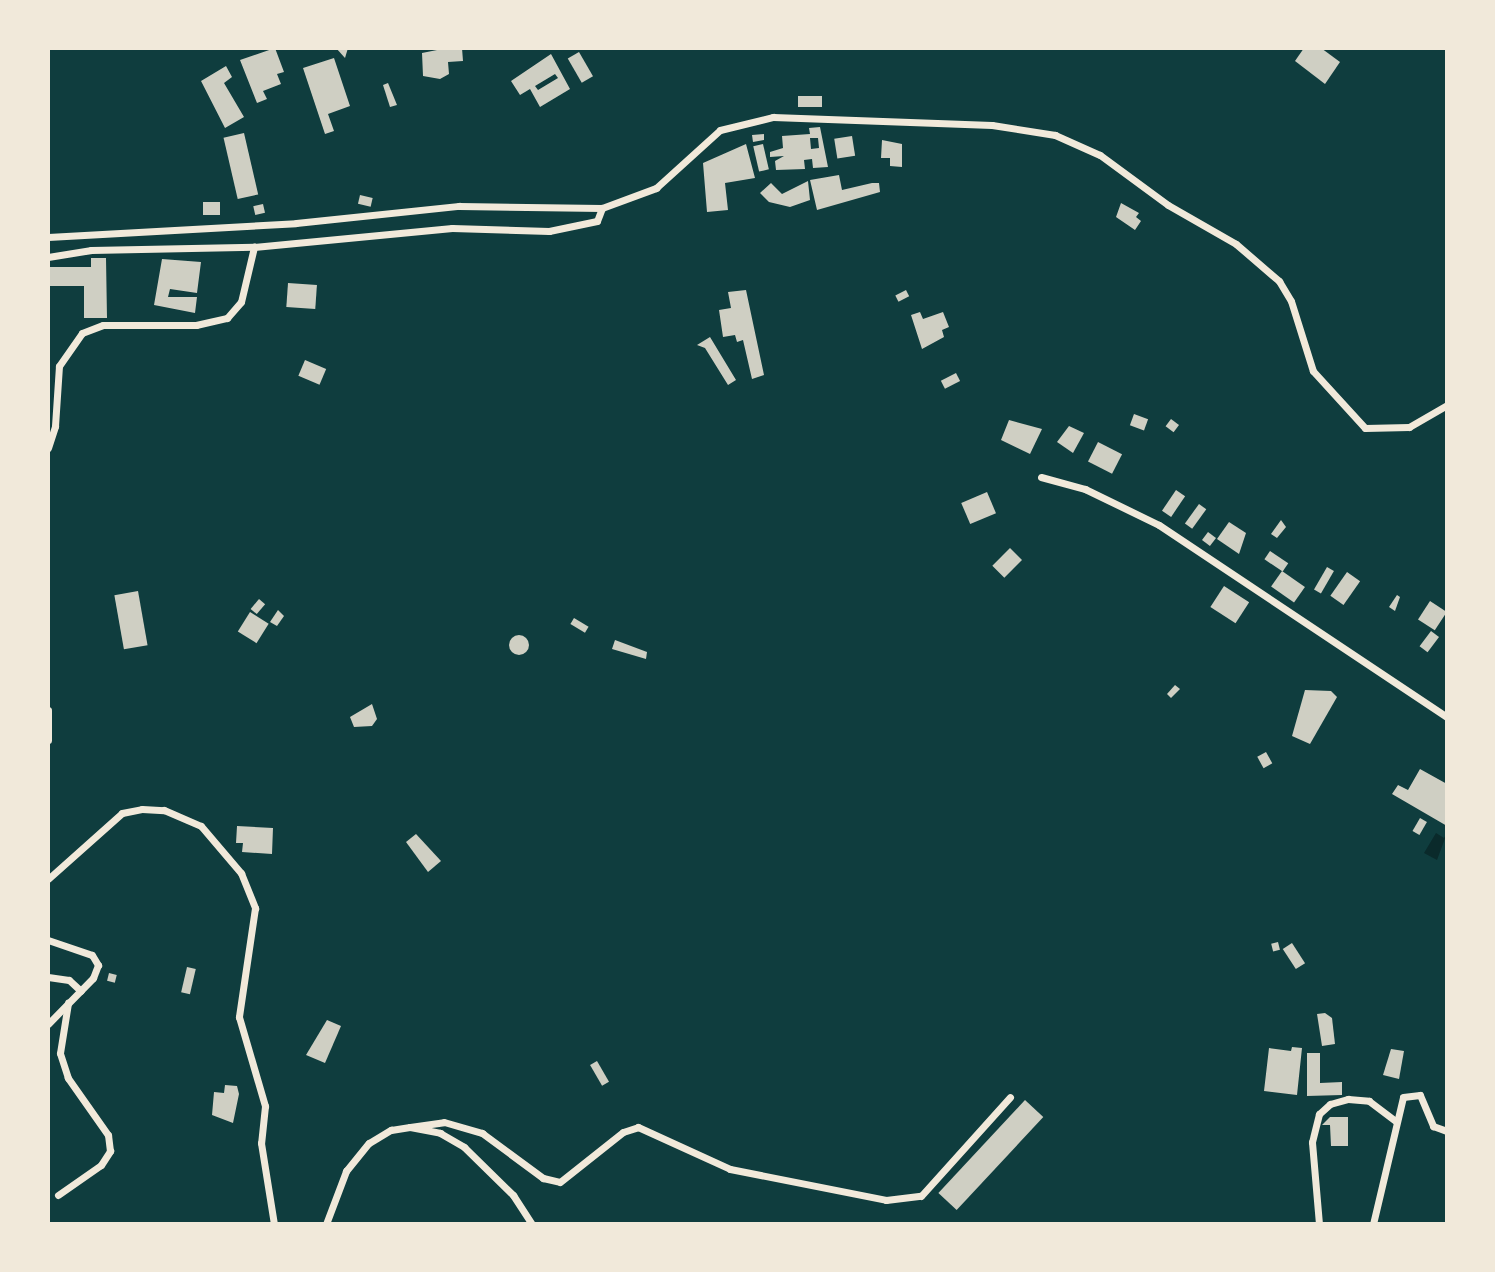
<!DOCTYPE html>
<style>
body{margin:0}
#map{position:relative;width:1495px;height:1272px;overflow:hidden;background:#0f3d3e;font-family:"PT Sans",sans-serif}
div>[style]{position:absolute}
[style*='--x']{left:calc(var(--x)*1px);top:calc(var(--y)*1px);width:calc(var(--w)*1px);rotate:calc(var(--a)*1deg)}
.water>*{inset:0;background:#0a2a2b}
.building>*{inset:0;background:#cfcfc3;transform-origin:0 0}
.round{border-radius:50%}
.minor>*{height:7px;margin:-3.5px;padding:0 3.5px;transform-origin:3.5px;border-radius:3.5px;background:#f1e9da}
span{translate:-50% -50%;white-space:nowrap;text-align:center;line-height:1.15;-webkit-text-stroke:7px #f1e9da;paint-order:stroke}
.frame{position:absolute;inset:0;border:50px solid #f1e9da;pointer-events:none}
</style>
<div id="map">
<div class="water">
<div style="clip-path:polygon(1436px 833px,1444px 838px,1447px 833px,1437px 860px,1424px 853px)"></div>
</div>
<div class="building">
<div style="clip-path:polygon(275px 48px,284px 72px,277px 74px,281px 84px,263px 91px,267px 99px,257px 103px,240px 60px)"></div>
<div style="clip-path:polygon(336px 48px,348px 48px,345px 58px)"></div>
<div style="clip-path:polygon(447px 48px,462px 48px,463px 61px,448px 62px,449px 74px,440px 79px,423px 76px,422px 53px)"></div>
<div style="clip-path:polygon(1304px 48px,1321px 48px,1340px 62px,1325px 84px,1295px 61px)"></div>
<div style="left:579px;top:52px;width:28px;height:13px;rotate:60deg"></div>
<div style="clip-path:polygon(evenodd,551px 54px,570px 89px,540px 107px,530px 89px,520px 95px,511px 81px,551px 54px,555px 74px,558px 78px,538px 90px,535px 86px,555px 74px)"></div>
<div style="clip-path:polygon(334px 58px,350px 106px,328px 114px,334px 131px,325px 134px,303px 68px)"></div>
<div style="clip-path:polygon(226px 66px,232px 77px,224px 83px,244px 117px,225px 128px,201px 81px)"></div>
<div style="clip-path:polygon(388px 83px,397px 105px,390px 107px,383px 85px)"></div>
<div style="left:822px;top:96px;width:11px;height:24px;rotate:90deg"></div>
<div style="clip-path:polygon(evenodd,820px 127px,828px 167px,813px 168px,812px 159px,804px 160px,805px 169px,776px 170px,775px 161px,784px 156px,770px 157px,770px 152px,783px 148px,782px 136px,810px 134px,809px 128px,820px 127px,810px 138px,818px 138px,819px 148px,811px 149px,810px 138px)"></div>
<div style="left:244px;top:133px;width:63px;height:21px;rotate:77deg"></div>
<div style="clip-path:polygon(764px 134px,764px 140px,753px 142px,752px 135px)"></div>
<div style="left:852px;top:136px;width:20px;height:18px;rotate:81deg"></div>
<div style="clip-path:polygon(882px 140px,902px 144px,902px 167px,890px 166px,890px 158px,881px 158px)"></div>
<div style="clip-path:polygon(746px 144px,755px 178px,725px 183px,728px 210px,707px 212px,703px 163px)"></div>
<div style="left:763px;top:144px;width:26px;height:10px;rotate:77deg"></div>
<div style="clip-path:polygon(839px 175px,842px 190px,872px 183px,879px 183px,880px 192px,817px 210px,810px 180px)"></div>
<div style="clip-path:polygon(808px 181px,810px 200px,790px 207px,769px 202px,760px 193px,771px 183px,782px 194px)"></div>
<div style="left:360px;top:195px;width:13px;height:9px;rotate:13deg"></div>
<div style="left:203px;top:202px;width:17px;height:13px"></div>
<div style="clip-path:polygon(1121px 203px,1139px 213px,1136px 217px,1141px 221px,1135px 230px,1116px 217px)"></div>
<div style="left:263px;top:204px;width:9px;height:10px;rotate:77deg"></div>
<div style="clip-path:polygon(91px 258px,106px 258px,107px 318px,84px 318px,84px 286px,50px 286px,48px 267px,91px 267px)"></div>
<div style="clip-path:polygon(162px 259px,201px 262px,197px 293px,170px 289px,168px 297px,197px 297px,195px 313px,154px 305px)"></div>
<div style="left:288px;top:283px;width:29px;height:24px;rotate:4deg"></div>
<div style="clip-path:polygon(746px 290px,764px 375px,752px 379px,743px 340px,737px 342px,735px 335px,723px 337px,719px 310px,731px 308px,728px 292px)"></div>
<div style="left:906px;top:290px;width:7px;height:12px;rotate:63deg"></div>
<div style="clip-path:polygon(920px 312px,923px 319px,943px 312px,949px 327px,942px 330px,944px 337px,922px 349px,911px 315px)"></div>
<div style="clip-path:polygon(710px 337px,736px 380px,728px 385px,705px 348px,697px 345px)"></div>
<div style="left:305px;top:360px;width:23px;height:17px;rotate:23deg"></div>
<div style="left:956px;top:373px;width:9px;height:17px;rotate:63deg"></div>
<div style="left:1134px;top:414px;width:15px;height:12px;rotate:20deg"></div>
<div style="left:1171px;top:419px;width:10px;height:9px;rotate:37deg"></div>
<div style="clip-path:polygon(1009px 420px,1042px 429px,1030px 454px,1001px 440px)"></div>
<div style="clip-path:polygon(1069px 426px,1084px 433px,1073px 453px,1057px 442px)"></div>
<div style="left:1098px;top:442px;width:27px;height:22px;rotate:27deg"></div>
<div style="left:1176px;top:490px;width:11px;height:25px;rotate:34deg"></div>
<div style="left:987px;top:492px;width:23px;height:28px;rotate:67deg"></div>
<div style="left:1199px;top:504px;width:9px;height:24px;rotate:36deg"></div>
<div style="clip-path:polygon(1281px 520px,1286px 527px,1277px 538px,1271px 534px)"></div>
<div style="clip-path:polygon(1229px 522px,1246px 533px,1239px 554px,1217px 539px)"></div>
<div style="left:1208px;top:532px;width:10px;height:10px;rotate:37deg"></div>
<div style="left:1010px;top:548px;width:17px;height:25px;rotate:45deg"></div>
<div style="left:1270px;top:551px;width:22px;height:10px;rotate:34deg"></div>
<div style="left:1327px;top:567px;width:8px;height:26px;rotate:30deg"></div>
<div style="left:1282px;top:571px;width:28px;height:19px;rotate:35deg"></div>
<div style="left:1347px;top:572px;width:16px;height:29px;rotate:35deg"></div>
<div style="left:1224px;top:586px;width:30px;height:25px;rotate:33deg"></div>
<div style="left:138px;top:591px;width:55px;height:24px;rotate:80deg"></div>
<div style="clip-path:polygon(1397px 595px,1400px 597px,1395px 611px,1389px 607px)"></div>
<div style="left:259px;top:599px;width:8px;height:13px;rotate:40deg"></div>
<div style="left:1430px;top:601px;width:20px;height:22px;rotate:33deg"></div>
<div style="clip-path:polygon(278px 610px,284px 616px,277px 626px,270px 622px)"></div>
<div style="left:250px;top:612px;width:22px;height:23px;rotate:32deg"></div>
<div style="left:574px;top:618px;width:17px;height:7px;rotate:31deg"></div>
<div style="left:1431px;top:631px;width:10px;height:19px;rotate:37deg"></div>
<div class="round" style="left:509px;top:635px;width:20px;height:20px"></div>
<div style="clip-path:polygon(615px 640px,647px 652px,646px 659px,612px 649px)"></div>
<div style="clip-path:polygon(1175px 685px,1180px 689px,1171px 698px,1167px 694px)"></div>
<div style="clip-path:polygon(1305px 690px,1331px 691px,1337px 697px,1310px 744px,1292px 736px)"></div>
<div style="clip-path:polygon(372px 704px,377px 719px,372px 726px,354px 727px,350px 717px)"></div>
<div style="left:1266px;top:752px;width:13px;height:10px;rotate:61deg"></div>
<div style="clip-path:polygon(1420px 769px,1447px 784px,1447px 826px,1392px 794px,1398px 785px,1408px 790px)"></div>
<div style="left:1420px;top:818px;width:8px;height:15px;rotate:30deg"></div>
<div style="clip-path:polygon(237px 826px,273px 828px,272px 854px,242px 852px,243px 843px,236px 843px)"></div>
<div style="clip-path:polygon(416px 834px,441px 861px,428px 872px,406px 842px)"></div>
<div style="left:1278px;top:942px;width:8px;height:7px;rotate:76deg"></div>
<div style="left:1292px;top:943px;width:24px;height:11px;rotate:57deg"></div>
<div style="left:187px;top:967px;width:9px;height:26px;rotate:13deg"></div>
<div style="left:109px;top:973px;width:8px;height:8px;rotate:14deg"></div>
<div style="clip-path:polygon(1325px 1013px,1332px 1018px,1335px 1044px,1322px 1046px,1317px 1014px)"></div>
<div style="clip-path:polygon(327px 1020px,341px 1026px,325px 1063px,306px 1055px)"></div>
<div style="clip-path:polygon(1292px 1047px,1302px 1048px,1297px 1095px,1264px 1091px,1269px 1048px,1291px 1051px)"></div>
<div style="clip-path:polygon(1391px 1049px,1404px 1051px,1399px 1079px,1383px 1075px)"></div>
<div style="clip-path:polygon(1307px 1053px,1320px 1053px,1320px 1083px,1342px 1082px,1342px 1095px,1307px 1096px)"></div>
<div style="left:597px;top:1061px;width:24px;height:8px;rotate:60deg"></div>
<div style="clip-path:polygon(225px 1085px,237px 1086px,239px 1094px,233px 1123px,212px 1115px,214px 1092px,224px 1093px)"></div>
<div style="left:1025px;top:1100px;width:25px;height:127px;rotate:43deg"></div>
<div style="clip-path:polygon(1330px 1117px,1348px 1117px,1348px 1146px,1331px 1146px,1330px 1125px,1322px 1125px)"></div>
</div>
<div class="minor">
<div style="--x:48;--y:237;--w:248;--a:-3.2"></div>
<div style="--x:296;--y:223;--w:164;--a:-6"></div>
<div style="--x:459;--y:206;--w:143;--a:0.8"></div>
<div style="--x:602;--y:208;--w:58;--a:-20.3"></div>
<div style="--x:656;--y:188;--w:86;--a:-42.2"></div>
<div style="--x:720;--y:130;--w:55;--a:-13.8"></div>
<div style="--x:773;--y:117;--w:219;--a:2.1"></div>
<div style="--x:992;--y:125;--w:64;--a:9"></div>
<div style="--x:1055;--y:135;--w:49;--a:24"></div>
<div style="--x:1100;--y:155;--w:84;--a:36.3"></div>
<div style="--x:1168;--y:205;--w:78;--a:29.8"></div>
<div style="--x:1236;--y:244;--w:57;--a:40.7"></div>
<div style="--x:1279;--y:281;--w:23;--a:59"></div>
<div style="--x:1291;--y:301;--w:73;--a:72.6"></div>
<div style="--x:1313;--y:371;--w:77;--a:47.6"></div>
<div style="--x:1365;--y:428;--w:44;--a:-1.3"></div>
<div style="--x:1409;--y:427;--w:44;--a:-30.1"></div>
<div style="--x:48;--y:257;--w:44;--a:-9.2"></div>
<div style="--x:91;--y:250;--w:163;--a:-1.1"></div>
<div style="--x:254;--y:247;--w:199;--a:-5.5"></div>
<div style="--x:452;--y:228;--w:97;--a:1.8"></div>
<div style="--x:549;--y:231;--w:49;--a:-11.8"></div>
<div style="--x:597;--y:221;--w:14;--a:-69"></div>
<div style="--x:48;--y:448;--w:23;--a:-72"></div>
<div style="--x:55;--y:426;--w:60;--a:-86.2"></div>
<div style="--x:59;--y:366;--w:40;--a:-55.1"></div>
<div style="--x:82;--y:333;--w:22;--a:-21"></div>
<div style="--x:103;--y:325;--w:93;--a:0"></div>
<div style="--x:196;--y:325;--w:32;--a:-13"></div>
<div style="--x:227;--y:318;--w:21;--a:-49"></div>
<div style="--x:241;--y:302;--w:57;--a:-76.7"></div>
<div style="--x:1041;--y:477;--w:46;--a:15.3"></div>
<div style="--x:1085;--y:489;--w:82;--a:25.9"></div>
<div style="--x:1159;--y:525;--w:346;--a:33.7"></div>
<div style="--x:48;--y:710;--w:30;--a:90"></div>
<div style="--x:48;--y:879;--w:99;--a:-41.7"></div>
<div style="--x:122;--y:813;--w:20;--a:-11"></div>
<div style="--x:142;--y:809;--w:22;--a:3"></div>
<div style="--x:164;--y:810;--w:40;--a:23.4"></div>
<div style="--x:201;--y:826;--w:62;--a:49.6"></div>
<div style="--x:241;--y:873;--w:38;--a:68"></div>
<div style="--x:255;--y:908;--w:110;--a:98.4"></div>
<div style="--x:239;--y:1017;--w:93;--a:73.7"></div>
<div style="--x:265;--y:1106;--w:37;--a:96"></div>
<div style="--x:261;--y:1143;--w:82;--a:80.9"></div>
<div style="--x:48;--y:940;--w:46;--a:18.8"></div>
<div style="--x:92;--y:955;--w:12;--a:59"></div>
<div style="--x:98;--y:965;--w:14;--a:111"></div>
<div style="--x:93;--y:978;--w:64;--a:134.4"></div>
<div style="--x:48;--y:977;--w:21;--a:8"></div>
<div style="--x:69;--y:980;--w:16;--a:43"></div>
<div style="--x:410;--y:1127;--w:34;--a:-8"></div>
<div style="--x:444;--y:1122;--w:40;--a:16"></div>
<div style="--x:482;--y:1133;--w:76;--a:36.4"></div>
<div style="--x:543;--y:1178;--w:17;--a:13"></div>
<div style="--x:560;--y:1182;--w:80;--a:-38.4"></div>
<div style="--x:623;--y:1132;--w:16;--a:-18"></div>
<div style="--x:638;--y:1127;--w:101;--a:24.5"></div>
<div style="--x:730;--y:1169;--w:159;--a:11.2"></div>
<div style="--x:886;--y:1200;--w:35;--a:-7"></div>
<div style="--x:921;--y:1196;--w:133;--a:-48"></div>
<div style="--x:58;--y:1195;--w:52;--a:-34.9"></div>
<div style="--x:101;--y:1165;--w:17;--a:-57"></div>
<div style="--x:110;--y:1151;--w:16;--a:-97"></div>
<div style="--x:108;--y:1135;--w:70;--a:-125.1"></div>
<div style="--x:68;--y:1078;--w:26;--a:-108"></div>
<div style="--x:60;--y:1053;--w:51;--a:-80.9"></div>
<div style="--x:326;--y:1224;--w:57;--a:-69.3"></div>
<div style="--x:346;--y:1171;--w:36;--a:-51"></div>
<div style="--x:369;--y:1143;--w:26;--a:-31"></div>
<div style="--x:391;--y:1130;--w:19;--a:-9"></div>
<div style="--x:410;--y:1127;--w:31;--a:11"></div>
<div style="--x:440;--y:1133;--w:28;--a:30"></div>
<div style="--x:464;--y:1147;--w:69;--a:44.4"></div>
<div style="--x:513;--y:1195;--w:35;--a:57"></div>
<div style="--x:1319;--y:1224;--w:82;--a:-94.9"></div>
<div style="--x:1312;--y:1142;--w:29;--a:-76"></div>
<div style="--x:1319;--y:1114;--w:15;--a:-42"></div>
<div style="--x:1330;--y:1104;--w:19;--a:-16"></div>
<div style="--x:1348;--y:1099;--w:21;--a:5"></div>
<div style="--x:1369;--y:1101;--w:34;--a:37"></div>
<div style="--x:1373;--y:1224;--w:130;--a:-76.7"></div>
<div style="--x:1403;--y:1097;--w:17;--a:-7"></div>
<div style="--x:1420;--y:1095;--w:34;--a:67"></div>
<div style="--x:1433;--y:1126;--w:15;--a:20"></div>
</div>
<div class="frame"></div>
</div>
